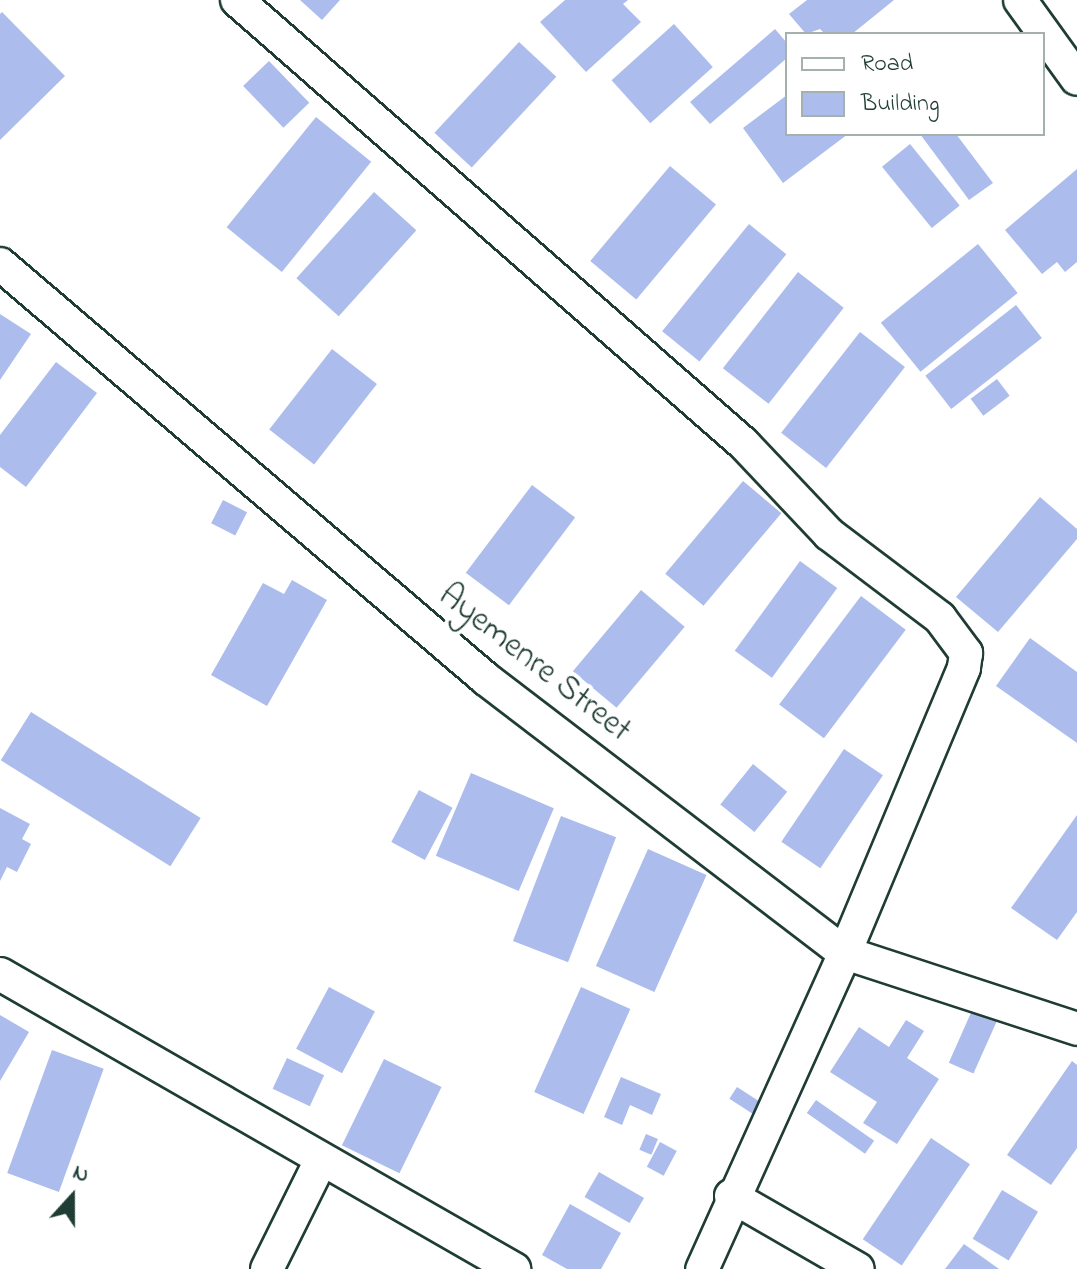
<!DOCTYPE html>
<style>
body{margin:0}
#map{position:relative;width:1077px;height:1269px;overflow:hidden;background:#fff;font-family:"Indie Flower",sans-serif}
div>[style]{position:absolute}
[style*='--x']{left:calc(var(--x)*1px);top:calc(var(--y)*1px);width:calc(var(--w)*1px);rotate:calc(var(--a)*1deg)}
.building>*{inset:0;background:#acbded;transform-origin:0 0}
.roads{filter:drop-shadow(2px 0 #1f3d34) drop-shadow(-2px 0 #1f3d34) drop-shadow(0 2px #1f3d34) drop-shadow(0 -2px #1f3d34)}
.minor>*{height:32px;margin:-16px;padding:0 16px;transform-origin:16px;border-radius:16px;background:#fff}
span{translate:-50% -50%;white-space:nowrap;text-align:center;line-height:1.15;-webkit-text-stroke:8px #fff;paint-order:stroke}
.street-label{font-size:34px;color:#1f3d34}
.legend{position:absolute;left:785px;top:32px;width:260px;height:104px;box-sizing:border-box;background:#fff;border:2px solid #a5b1ae;margin:0;padding:10px 14px;list-style:none;font-size:24px;color:#1f3d34}
.legend li{display:flex;align-items:center;gap:16px;height:40px}
.legend b{width:40px;border:2px solid #a5b1ae}
.north{position:absolute;left:32px;top:1157px;width:80px;height:80px;-webkit-text-stroke:6px #fff;paint-order:stroke;rotate:21deg;font-size:22px;font-weight:700;line-height:32px;text-align:center;color:#1f3d34}
.north::after{content:'';display:block;margin:auto;width:28px;height:36px;background:#1f3d34;clip-path:polygon(50% 0,100% 100%,50% 72%,0 100%)}
</style>
<div id="map">
<div class="building">
<div style="clip-path:polygon(300px 0,340px 0,322px 20px)"></div>
<div style="clip-path:polygon(565px 0,628px 0,623px 4px,641px 22px,586px 72px,540px 22px)"></div>
<div style="clip-path:polygon(807px 0,894px 0,852px 34px,825px 34px,820px 29px,806px 34px,789px 14px)"></div>
<div style="clip-path:polygon(2px 12px,65px 76px,0 140px,0 14px)"></div>
<div style="left:674px;top:24px;width:58px;height:84px;rotate:48deg"></div>
<div style="clip-path:polygon(775px 29px,787px 43px,787px 58px,710px 124px,690px 102px)"></div>
<div style="left:519px;top:42px;width:51px;height:124px;rotate:43deg"></div>
<div style="left:269px;top:61px;width:58px;height:36px;rotate:46deg"></div>
<div style="clip-path:polygon(787px 95px,787px 134px,848px 134px,783px 183px,743px 128px)"></div>
<div style="left:316px;top:117px;width:71px;height:142px;rotate:39deg"></div>
<div style="clip-path:polygon(920px 134px,956px 134px,993px 183px,969px 200px)"></div>
<div style="left:910px;top:144px;width:79px;height:36px;rotate:51deg"></div>
<div style="left:670px;top:166px;width:60px;height:124px;rotate:40deg"></div>
<div style="clip-path:polygon(1077px 169px,1077px 262px,1065px 272px,1057px 262px,1042px 274px,1005px 230px)"></div>
<div style="left:374px;top:192px;width:57px;height:116px;rotate:42deg"></div>
<div style="left:749px;top:224px;width:48px;height:138px;rotate:39deg"></div>
<div style="left:978px;top:244px;width:63px;height:125px;rotate:51deg"></div>
<div style="left:798px;top:272px;width:58px;height:122px;rotate:38deg"></div>
<div style="left:1016px;top:305px;width:42px;height:115px;rotate:52deg"></div>
<div style="clip-path:polygon(0 314px,31px 334px,0 380px)"></div>
<div style="left:860px;top:332px;width:57px;height:128px;rotate:38deg"></div>
<div style="left:332px;top:349px;width:57px;height:102px;rotate:38deg"></div>
<div style="clip-path:polygon(56px 362px,97px 393px,26px 487px,0 467px,0 435px)"></div>
<div style="left:997px;top:379px;width:21px;height:33px;rotate:53deg"></div>
<div style="left:743px;top:481px;width:50px;height:121px;rotate:40deg"></div>
<div style="left:532px;top:485px;width:54px;height:110px;rotate:37deg"></div>
<div style="clip-path:polygon(1040px 497px,1077px 529px,1077px 539px,998px 632px,956px 597px)"></div>
<div style="left:223px;top:500px;width:27px;height:26px;rotate:27deg"></div>
<div style="left:800px;top:561px;width:46px;height:111px;rotate:36deg"></div>
<div style="clip-path:polygon(292px 580px,327px 600px,267px 706px,211px 675px,263px 583px,284px 594px)"></div>
<div style="left:641px;top:590px;width:57px;height:106px;rotate:40deg"></div>
<div style="left:861px;top:596px;width:56px;height:136px;rotate:37deg"></div>
<div style="clip-path:polygon(1030px 638px,1077px 672px,1077px 743px,996px 686px)"></div>
<div style="left:31px;top:712px;width:200px;height:57px;rotate:32deg"></div>
<div style="left:844px;top:749px;width:47px;height:112px;rotate:34deg"></div>
<div style="left:753px;top:764px;width:44px;height:52px;rotate:39deg"></div>
<div style="left:471px;top:773px;width:90px;height:90px;rotate:23deg"></div>
<div style="left:419px;top:790px;width:38px;height:59px;rotate:28deg"></div>
<div style="clip-path:polygon(0 808px,30px 824px,22px 839px,31px 844px,17px 872px,7px 867px,0 881px)"></div>
<div style="clip-path:polygon(1077px 815px,1077px 912px,1057px 940px,1011px 908px)"></div>
<div style="left:561px;top:816px;width:59px;height:134px;rotate:21deg"></div>
<div style="left:648px;top:849px;width:64px;height:128px;rotate:24deg"></div>
<div style="left:329px;top:987px;width:52px;height:70px;rotate:28deg"></div>
<div style="left:581px;top:987px;width:54px;height:115px;rotate:24deg"></div>
<div style="left:974px;top:1006px;width:27px;height:62px;rotate:24deg"></div>
<div style="clip-path:polygon(0 1015px,29px 1032px,0 1081px)"></div>
<div style="clip-path:polygon(906px 1020px,924px 1031px,907px 1058px,939px 1079px,897px 1144px,863px 1123px,877px 1102px,830px 1072px,859px 1027px,889px 1047px)"></div>
<div style="left:52px;top:1050px;width:55px;height:131px;rotate:20deg"></div>
<div style="left:287px;top:1058px;width:41px;height:34px;rotate:25deg"></div>
<div style="left:384px;top:1059px;width:64px;height:96px;rotate:26deg"></div>
<div style="clip-path:polygon(1072px 1061px,1077px 1065px,1077px 1148px,1051px 1185px,1007px 1155px)"></div>
<div style="clip-path:polygon(621px 1077px,661px 1094px,652px 1115px,630px 1105px,622px 1125px,604px 1117px)"></div>
<div style="left:737px;top:1087px;width:30px;height:14px;rotate:33deg"></div>
<div style="left:816px;top:1100px;width:71px;height:16px;rotate:35deg"></div>
<div style="left:646px;top:1134px;width:13px;height:17px;rotate:23deg"></div>
<div style="left:931px;top:1138px;width:47px;height:122px;rotate:34deg"></div>
<div style="left:660px;top:1142px;width:19px;height:28px;rotate:28deg"></div>
<div style="left:599px;top:1172px;width:52px;height:29px;rotate:30deg"></div>
<div style="left:1002px;top:1190px;width:42px;height:57px;rotate:31deg"></div>
<div style="clip-path:polygon(570px 1204px,621px 1233px,601px 1269px,567px 1269px,542px 1255px)"></div>
<div style="clip-path:polygon(964px 1244px,999px 1269px,945px 1269px)"></div>
</div>
<div class="roads">
<div class="minor">
<div style="--x:237;--y:0;--w:674;--a:41.21"></div>
<div style="--x:744;--y:444;--w:124;--a:46.6"></div>
<div style="--x:829;--y:534;--w:139;--a:37.1"></div>
<div style="--x:940;--y:618;--w:44;--a:53.4"></div>
<div style="--x:966;--y:653;--w:15;--a:98"></div>
<div style="--x:964;--y:668;--w:309;--a:112.7"></div>
<div style="--x:845;--y:953;--w:347;--a:114.3"></div>
<div style="--x:1020;--y:0;--w:97;--a:54.2"></div>
<div style="--x:0;--y:264;--w:639;--a:40.49"></div>
<div style="--x:486;--y:679;--w:452;--a:37.4"></div>
<div style="--x:845;--y:953;--w:244;--a:18.1"></div>
<div style="--x:0;--y:974;--w:593;--a:29.85"></div>
<div style="--x:731;--y:1196;--w:146;--a:29.9"></div>
<div style="--x:267;--y:1269;--w:122;--a:-63.6"></div>
</div>
</div>
<div class="street-label">
<span style="left:534px;top:664px;rotate:38deg">Ayemenre Street</span>
</div>
<ul class="legend">
<li><b style="height:10px;background:#fff"></b>Road</li>
<li><b style="height:22px;background:#acbded"></b>Building</li>
</ul>
<div class="north">N</div>
</div>
